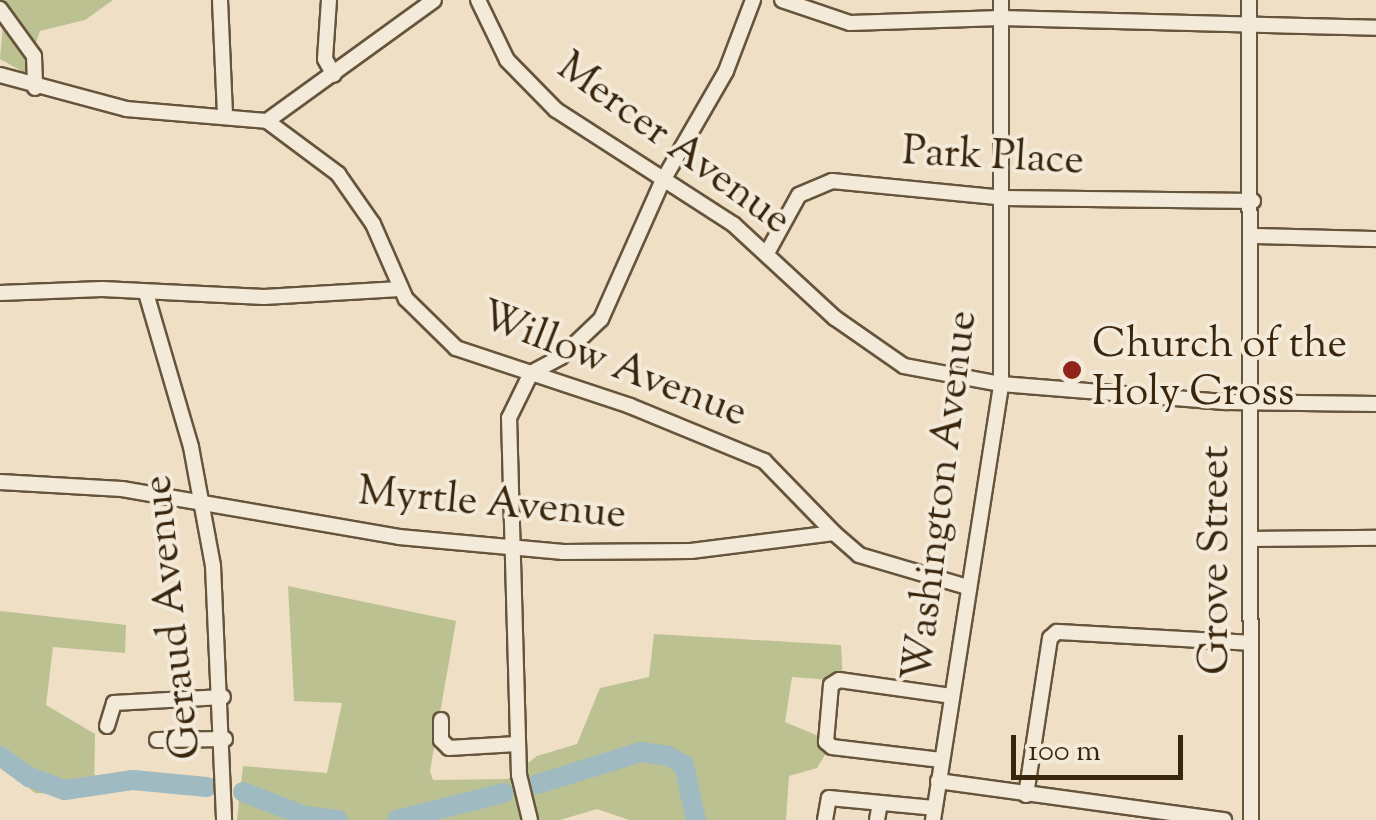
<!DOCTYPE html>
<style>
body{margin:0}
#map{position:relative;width:1376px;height:820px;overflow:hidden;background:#eedfc5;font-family:"Sorts Mill Goudy",serif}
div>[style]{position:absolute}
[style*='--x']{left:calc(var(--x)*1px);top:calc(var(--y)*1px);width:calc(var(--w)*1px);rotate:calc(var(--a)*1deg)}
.green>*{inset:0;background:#bcc192}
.river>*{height:20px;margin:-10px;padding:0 10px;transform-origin:10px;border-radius:10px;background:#9fbac0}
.roads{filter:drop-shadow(2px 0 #66543b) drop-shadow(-2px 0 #66543b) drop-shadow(0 2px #66543b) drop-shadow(0 -2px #66543b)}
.minor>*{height:14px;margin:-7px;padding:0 7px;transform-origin:7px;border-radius:7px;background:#f4ead9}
.dots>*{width:28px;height:28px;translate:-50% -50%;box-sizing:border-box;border:5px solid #f4ead9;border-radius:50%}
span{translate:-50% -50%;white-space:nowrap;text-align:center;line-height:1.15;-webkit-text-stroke:8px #f4ead9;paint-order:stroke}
.street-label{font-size:42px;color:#39260d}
.poi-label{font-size:42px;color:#39260d}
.left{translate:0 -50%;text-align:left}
.scale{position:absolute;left:1011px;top:735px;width:172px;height:45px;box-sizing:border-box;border:5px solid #39260d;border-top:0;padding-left:12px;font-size:30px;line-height:35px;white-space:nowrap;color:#39260d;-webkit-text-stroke:8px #f4ead9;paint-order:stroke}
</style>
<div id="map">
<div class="green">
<div style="clip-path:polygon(5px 0,113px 0,85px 20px,40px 31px,25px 73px,0 59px)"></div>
<div style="clip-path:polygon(288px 586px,456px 621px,430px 771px,433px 780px,508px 779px,537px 756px,577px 744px,600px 688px,649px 677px,654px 634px,841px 645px,843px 681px,792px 677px,785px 722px,833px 742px,817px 768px,789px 776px,786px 820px,629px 820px,597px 809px,560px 820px,237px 820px,243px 766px,327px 773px,342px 703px,294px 701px)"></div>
<div style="clip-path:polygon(0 611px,126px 625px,125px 653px,53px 647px,46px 705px,95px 734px,94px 795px,35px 793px,0 764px)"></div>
</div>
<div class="river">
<div style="--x:0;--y:756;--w:36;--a:36"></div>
<div style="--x:29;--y:777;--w:38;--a:20"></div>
<div style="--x:65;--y:790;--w:69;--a:-8.4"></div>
<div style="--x:133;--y:780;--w:74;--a:5.4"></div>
<div style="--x:538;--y:784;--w:108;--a:-17.3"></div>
<div style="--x:641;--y:752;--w:27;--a:8"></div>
<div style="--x:668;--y:756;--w:18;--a:29"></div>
<div style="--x:684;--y:765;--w:56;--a:77.7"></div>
<div style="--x:243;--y:792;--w:66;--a:21.2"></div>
<div style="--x:305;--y:816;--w:33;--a:7"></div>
<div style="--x:397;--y:820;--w:110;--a:-14.2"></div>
</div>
<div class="roads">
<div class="minor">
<div style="--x:220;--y:0;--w:113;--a:87.5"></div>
<div style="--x:329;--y:0;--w:59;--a:93.9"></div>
<div style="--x:325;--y:59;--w:18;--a:61"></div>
<div style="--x:478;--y:0;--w:67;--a:64.2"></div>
<div style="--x:507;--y:60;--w:70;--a:45.6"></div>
<div style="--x:556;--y:110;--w:211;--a:32.8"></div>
<div style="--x:733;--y:224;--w:139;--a:42.7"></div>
<div style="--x:835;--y:318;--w:84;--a:34.8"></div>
<div style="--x:904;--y:366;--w:99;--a:10.5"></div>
<div style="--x:1001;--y:384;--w:227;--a:4.6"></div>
<div style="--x:1227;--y:402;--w:149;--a:0.8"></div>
<div style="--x:782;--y:0;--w:72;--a:18.7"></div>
<div style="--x:850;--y:23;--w:151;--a:-1.9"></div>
<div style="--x:1001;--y:18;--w:375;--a:1.5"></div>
<div style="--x:1249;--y:0;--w:820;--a:89.86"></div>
<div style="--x:0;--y:9;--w:58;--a:54.1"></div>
<div style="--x:34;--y:56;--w:32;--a:88"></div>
<div style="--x:0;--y:75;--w:131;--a:15"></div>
<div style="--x:127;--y:109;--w:141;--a:4.9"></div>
<div style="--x:267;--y:121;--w:206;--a:-35.9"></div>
<div style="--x:267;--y:121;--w:89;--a:36.7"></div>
<div style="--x:338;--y:174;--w:61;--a:55"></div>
<div style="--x:373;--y:224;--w:82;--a:66.3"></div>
<div style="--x:406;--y:299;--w:70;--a:44.4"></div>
<div style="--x:456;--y:348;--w:183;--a:18.4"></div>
<div style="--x:630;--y:406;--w:145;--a:22.3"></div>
<div style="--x:764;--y:461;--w:100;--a:45.8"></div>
<div style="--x:1253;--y:236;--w:123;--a:1.4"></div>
<div style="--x:767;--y:253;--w:66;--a:-61.1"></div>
<div style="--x:799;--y:195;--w:36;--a:-23"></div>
<div style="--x:832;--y:181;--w:173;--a:5.6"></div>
<div style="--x:1004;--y:198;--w:249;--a:0.7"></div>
<div style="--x:0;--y:293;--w:102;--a:-2.2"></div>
<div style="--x:102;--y:289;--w:162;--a:2.8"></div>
<div style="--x:264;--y:297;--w:136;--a:-3.4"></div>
<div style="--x:146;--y:293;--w:160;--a:73.7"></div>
<div style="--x:191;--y:447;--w:121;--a:79.5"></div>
<div style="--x:213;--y:566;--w:254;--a:87.5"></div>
<div style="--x:0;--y:482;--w:122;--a:3.3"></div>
<div style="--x:122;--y:489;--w:281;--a:9.8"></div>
<div style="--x:399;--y:537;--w:165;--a:5.2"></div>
<div style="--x:563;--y:552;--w:128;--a:-0.4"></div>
<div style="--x:691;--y:551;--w:144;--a:-7.2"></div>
<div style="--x:834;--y:533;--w:33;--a:41"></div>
<div style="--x:859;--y:555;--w:114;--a:16.4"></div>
<div style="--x:1252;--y:539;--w:124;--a:-0.5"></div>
<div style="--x:441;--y:720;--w:20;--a:90"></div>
<div style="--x:441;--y:740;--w:11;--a:45"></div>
<div style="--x:449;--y:748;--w:68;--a:-3.4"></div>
<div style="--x:107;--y:726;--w:24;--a:-73"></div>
<div style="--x:114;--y:703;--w:109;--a:-3.2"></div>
<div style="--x:157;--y:740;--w:68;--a:-0.8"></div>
<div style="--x:941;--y:760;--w:110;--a:-173.2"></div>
<div style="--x:832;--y:747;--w:8;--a:-140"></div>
<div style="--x:826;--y:742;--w:57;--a:-85"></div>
<div style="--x:831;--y:685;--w:9;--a:-32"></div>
<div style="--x:839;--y:680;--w:113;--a:8.1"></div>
<div style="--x:938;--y:781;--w:289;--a:7.8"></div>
<div style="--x:1026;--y:795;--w:159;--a:-81.3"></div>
<div style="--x:1050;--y:638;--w:9;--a:-41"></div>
<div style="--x:1057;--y:632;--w:194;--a:3.2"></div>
<div style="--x:530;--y:820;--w:46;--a:-103.7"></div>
<div style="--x:519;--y:775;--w:357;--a:-91.6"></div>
<div style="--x:509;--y:418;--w:50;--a:-63.9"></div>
<div style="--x:531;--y:373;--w:34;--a:-28"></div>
<div style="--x:561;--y:357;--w:55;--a:-43.5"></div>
<div style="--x:601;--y:319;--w:150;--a:-66"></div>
<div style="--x:662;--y:182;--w:128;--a:-60"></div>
<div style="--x:726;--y:71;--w:76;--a:-69.2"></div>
<div style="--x:825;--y:820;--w:22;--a:-80"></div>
<div style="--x:829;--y:798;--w:105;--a:5.4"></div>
<div style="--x:877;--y:820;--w:17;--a:-80"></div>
<div style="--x:933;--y:820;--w:441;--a:-81.1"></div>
<div style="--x:1001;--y:384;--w:384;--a:-90"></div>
</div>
</div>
<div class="dots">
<div style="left:1072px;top:370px;background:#8f2418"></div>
</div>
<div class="street-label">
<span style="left:673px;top:145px;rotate:36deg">Mercer Avenue</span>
<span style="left:993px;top:158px;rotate:3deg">Park Place</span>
<span style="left:613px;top:366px;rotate:21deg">Willow Avenue</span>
<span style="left:942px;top:496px;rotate:-83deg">Washington Avenue</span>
<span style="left:492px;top:505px;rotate:5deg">Myrtle Avenue</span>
<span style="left:1217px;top:560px;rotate:-90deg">Grove Street</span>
<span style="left:174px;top:617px;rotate:-96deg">Geraud Avenue</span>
</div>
<div class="poi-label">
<span class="left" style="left:1092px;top:370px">Church of the<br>Holy Cross</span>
</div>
<div class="scale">100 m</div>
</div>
